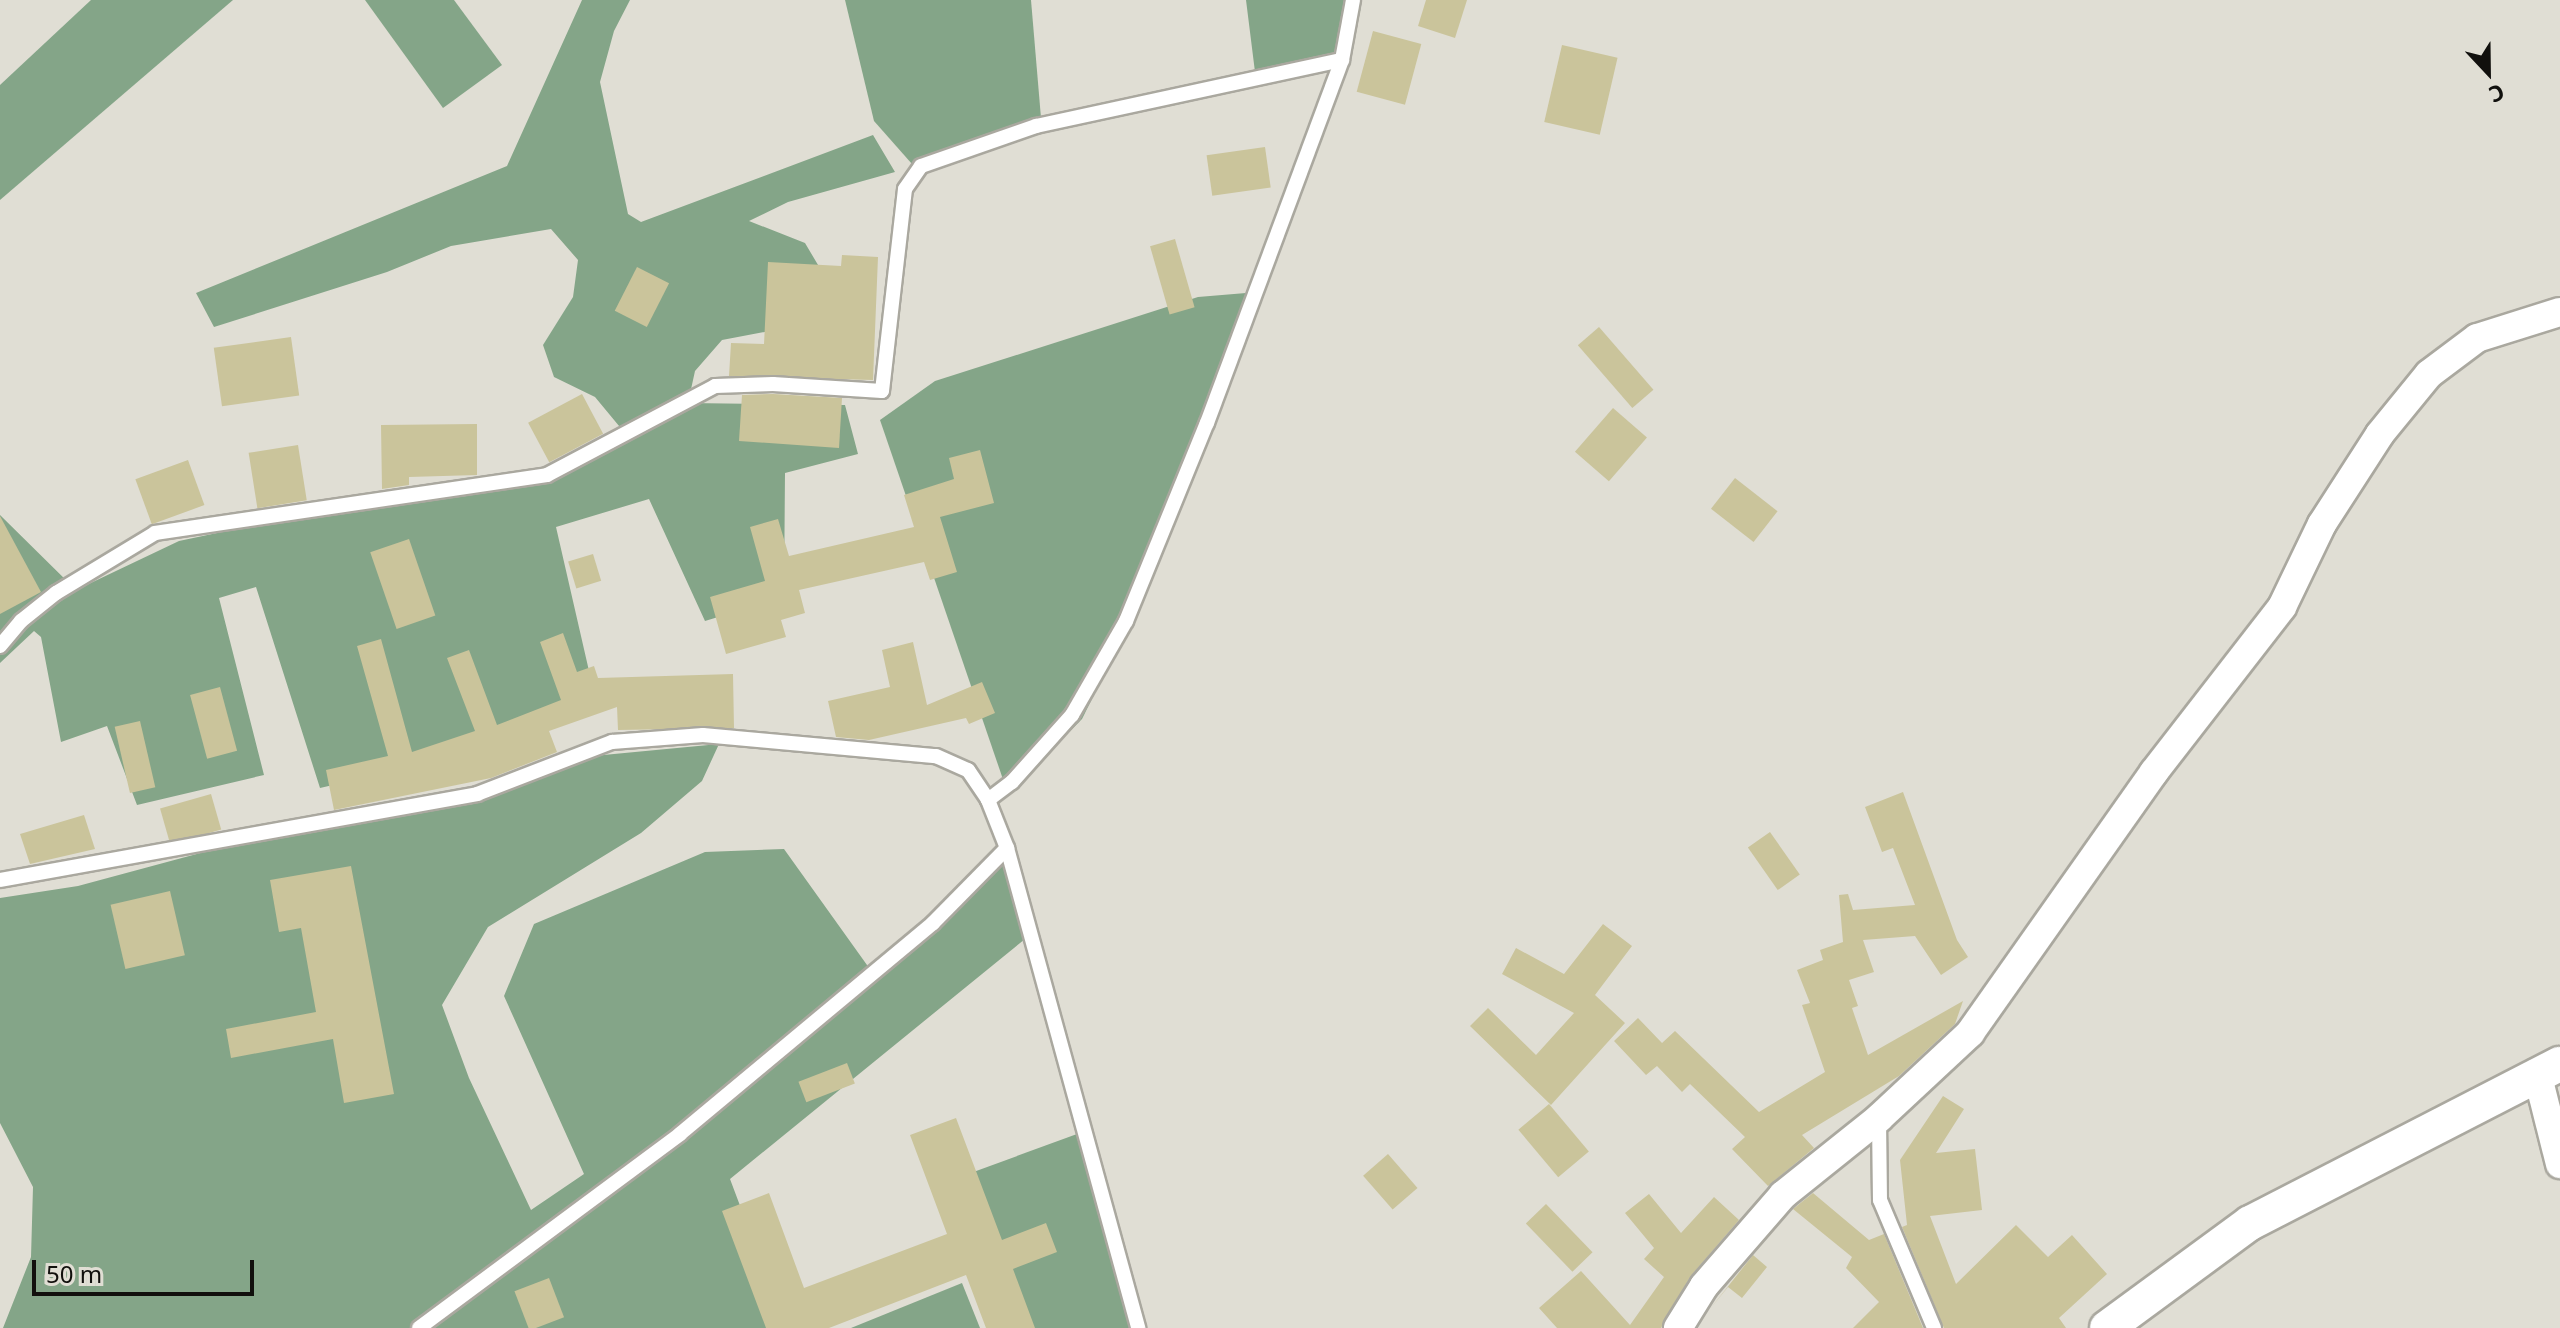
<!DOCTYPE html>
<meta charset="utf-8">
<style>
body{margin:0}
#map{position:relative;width:2560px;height:1328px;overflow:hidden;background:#e0ded4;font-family:"Noto Sans",sans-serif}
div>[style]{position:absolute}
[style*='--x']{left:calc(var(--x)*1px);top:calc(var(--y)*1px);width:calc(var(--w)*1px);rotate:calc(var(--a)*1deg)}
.forest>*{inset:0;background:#84a588}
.building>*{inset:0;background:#cac49b;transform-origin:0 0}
.roads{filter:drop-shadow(2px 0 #aaa89f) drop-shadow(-2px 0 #aaa89f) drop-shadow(0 2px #aaa89f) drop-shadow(0 -2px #aaa89f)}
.service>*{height:14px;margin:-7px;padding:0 7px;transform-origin:7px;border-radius:7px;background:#fff}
.minor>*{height:28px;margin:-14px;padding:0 14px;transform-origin:14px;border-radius:14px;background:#fff}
.tertiary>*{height:34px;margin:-17px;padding:0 17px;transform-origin:17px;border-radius:17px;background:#fff}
span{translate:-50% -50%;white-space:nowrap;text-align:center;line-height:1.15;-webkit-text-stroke:6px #e0ded4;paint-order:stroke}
.north{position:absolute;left:2448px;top:32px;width:80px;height:80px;-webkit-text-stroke:6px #e0ded4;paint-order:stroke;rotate:158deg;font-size:22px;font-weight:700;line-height:32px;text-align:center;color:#11100d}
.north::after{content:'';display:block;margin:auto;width:28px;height:36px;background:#11100d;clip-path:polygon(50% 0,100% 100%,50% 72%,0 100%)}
.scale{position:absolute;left:32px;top:1260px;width:222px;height:36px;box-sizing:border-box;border:4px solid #11100d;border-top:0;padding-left:10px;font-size:24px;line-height:28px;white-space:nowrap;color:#11100d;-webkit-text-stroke:6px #e0ded4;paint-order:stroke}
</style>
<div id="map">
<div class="forest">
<div style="clip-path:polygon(91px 0,233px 0,0 200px,0 85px)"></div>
<div style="clip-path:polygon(365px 0,454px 0,502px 65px,443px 108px)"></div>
<div style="clip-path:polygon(582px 0,630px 0,614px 31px,600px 82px,628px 214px,641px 222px,873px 135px,895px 172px,788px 202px,749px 221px,805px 243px,821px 270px,812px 323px,722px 340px,695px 371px,688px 403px,845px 405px,858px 454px,785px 473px,784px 597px,705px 621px,649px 499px,556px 527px,592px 684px,527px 740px,320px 788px,256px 587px,219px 598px,264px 775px,137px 805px,107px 726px,61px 742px,41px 637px,34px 631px,0 663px,0 515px,76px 590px,179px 541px,335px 508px,466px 496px,551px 478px,629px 438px,595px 397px,554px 377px,543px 345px,573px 297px,578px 260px,551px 229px,451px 246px,387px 272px,214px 327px,196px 293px,507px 166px)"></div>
<div style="clip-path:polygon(845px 0,1031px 0,1041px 118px,912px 164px,874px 121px)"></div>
<div style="clip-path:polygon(1246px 0,1354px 0,1347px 52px,1255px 72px)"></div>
<div style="clip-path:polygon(1258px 292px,1130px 622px,1082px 719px,1008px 794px,880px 420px,935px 381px,1198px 297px)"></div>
<div style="clip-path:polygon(719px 744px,702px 781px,641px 833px,488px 927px,442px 1005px,469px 1078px,531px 1210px,584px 1174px,504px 996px,534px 924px,705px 852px,784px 849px,877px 979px,945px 923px,1003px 859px,1025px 939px,730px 1179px,786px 1328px,3px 1328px,31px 1257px,33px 1187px,0 1123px,0 898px,78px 886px,319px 821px,473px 804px,593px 756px)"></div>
<div style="clip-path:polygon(1077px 1134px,1132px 1328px,1003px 1328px,957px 1178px)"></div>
<div style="clip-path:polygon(962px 1283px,980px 1328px,851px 1328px)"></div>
</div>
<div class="building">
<div style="clip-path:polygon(1426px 0,1467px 0,1455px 38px,1418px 26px)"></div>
<div style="left:1373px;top:31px;width:50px;height:63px;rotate:15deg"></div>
<div style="left:1562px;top:45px;width:57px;height:79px;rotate:13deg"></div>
<div style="left:1265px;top:147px;width:41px;height:59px;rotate:82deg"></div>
<div style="left:1175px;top:239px;width:71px;height:26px;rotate:74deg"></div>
<div style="clip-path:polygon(842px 255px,878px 257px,873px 380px,729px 376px,731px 343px,764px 344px,768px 262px,841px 266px)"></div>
<div style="left:637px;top:267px;width:36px;height:49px;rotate:27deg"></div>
<div style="left:1599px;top:327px;width:83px;height:28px;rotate:49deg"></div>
<div style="left:291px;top:337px;width:59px;height:78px;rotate:82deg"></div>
<div style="left:582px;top:394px;width:45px;height:61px;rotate:62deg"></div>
<div style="clip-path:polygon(773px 394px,842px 398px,839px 448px,739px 441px,742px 395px)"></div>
<div style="left:1613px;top:408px;width:45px;height:58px;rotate:41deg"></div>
<div style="clip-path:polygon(477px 424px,477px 475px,409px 477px,409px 485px,382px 489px,381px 425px)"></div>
<div style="left:298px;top:445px;width:56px;height:50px;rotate:81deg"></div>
<div style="clip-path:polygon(980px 450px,994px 503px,940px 517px,957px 572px,930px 580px,924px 562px,799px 590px,805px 613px,781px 620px,786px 637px,726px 654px,710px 597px,765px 581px,750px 527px,778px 519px,789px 556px,914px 527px,904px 495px,954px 479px,949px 458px)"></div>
<div style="left:188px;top:460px;width:48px;height:56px;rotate:70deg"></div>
<div style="left:1735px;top:478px;width:54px;height:39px;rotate:38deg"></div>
<div style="clip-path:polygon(0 516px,41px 592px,0 614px)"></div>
<div style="left:409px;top:539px;width:81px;height:41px;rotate:71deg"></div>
<div style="left:593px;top:554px;width:28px;height:26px;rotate:73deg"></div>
<div style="clip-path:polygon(563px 633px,577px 672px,594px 666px,598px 678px,733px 674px,734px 728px,618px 730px,617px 707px,549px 731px,557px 752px,491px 778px,334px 810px,326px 770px,388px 756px,357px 646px,381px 639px,412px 752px,475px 731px,447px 658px,469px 650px,497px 725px,561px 700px,540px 642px)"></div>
<div style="clip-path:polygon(913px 642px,927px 705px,982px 682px,995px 713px,969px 724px,966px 718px,869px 740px,836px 737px,828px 701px,890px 687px,882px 650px)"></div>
<div style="left:220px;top:687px;width:66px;height:31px;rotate:75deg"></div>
<div style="left:140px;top:721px;width:68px;height:26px;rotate:77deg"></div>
<div style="clip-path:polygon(1903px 792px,1957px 940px,1968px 957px,1941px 975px,1915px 936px,1863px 940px,1874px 972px,1849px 980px,1858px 1006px,1852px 1008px,1868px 1055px,1963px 1001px,1955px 1024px,1899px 1076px,1802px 1135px,1814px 1148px,1768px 1186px,1732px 1149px,1745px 1137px,1690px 1084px,1682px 1092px,1657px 1066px,1646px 1075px,1614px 1041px,1638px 1018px,1662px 1043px,1675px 1031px,1759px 1112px,1825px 1072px,1802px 1005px,1810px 1003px,1797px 970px,1823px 960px,1820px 950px,1843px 942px,1839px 895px,1848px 894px,1853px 910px,1915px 905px,1893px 848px,1882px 852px,1865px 807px)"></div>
<div style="left:211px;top:794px;width:37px;height:53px;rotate:74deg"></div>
<div style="clip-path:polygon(84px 815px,95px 849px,30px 864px,20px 834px)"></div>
<div style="left:1770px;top:832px;width:52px;height:27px;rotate:55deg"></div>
<div style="clip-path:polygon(351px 866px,394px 1094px,344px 1103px,333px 1039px,231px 1058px,226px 1029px,316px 1012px,301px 928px,279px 932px,270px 880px)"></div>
<div style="left:170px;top:891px;width:66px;height:61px;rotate:77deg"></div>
<div style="clip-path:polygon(1603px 924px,1632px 946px,1595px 995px,1625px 1023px,1551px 1105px,1470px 1026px,1488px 1008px,1536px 1055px,1574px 1013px,1502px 974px,1516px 948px,1564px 974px)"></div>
<div style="left:847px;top:1063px;width:22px;height:52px;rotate:69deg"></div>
<div style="clip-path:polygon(1943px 1096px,1964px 1109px,1936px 1153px,1975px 1149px,1982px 1210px,1930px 1216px,1956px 1284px,2016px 1225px,2048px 1257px,2072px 1235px,2107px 1274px,2059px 1318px,2066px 1328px,1944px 1328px,1902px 1227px,1907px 1225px,1900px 1160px)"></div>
<div style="left:1549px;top:1104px;width:62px;height:40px;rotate:50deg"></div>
<div style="clip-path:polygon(956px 1118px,1002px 1240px,1046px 1223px,1057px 1252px,1013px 1269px,1035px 1328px,986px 1328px,966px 1275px,829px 1328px,766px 1328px,722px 1211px,769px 1193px,804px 1288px,947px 1234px,910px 1135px)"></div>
<div style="left:1388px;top:1154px;width:45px;height:33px;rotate:49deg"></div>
<div style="clip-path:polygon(1813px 1193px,1869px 1240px,1884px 1234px,1923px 1328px,1853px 1328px,1879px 1302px,1846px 1268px,1852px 1257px,1793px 1209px)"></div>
<div style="clip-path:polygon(1649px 1194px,1681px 1233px,1714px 1197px,1739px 1220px,1690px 1277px,1661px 1328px,1557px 1328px,1539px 1308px,1581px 1271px,1630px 1325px,1664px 1277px,1644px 1259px,1654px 1248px,1625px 1213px)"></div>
<div style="left:1546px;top:1204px;width:67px;height:28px;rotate:46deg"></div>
<div style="clip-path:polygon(1753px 1255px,1767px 1267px,1742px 1298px,1728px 1287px,1710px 1309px)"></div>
<div style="left:549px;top:1278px;width:42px;height:37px;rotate:69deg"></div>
</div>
<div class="roads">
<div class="service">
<div style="--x:0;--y:646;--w:33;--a:-50"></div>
<div style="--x:21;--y:621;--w:45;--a:-38.7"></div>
<div style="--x:56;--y:593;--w:116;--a:-31.2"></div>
<div style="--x:155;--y:533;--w:396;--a:-8.4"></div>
<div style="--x:547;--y:475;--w:190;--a:-27.9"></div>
<div style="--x:715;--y:386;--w:58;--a:-2"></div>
<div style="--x:773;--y:384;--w:109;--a:3.7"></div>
<div style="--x:882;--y:391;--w:203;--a:-83.5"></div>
<div style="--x:905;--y:189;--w:28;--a:-55"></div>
<div style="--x:921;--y:166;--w:122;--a:-19.2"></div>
<div style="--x:1036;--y:126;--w:313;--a:-12.2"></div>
<div style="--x:1342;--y:60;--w:61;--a:-79.6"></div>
<div style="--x:988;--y:800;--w:30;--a:-37"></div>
<div style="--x:1012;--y:782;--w:90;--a:-48.2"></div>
<div style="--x:1072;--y:715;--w:108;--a:-60.1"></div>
<div style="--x:1126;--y:621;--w:214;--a:-67.8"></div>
<div style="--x:1207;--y:423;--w:387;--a:-69.6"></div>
<div style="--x:0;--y:880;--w:485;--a:-10.2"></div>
<div style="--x:477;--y:794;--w:145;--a:-21.1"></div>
<div style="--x:612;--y:742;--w:91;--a:-4.4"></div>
<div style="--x:703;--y:735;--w:234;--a:5.2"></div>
<div style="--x:936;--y:756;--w:35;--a:24"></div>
<div style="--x:968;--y:770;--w:36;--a:56"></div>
<div style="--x:988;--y:800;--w:52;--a:68.4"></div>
<div style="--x:1007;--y:848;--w:498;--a:74.7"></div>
<div style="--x:1879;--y:1119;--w:81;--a:89.3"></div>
<div style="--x:1880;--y:1200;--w:139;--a:67.1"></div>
<div style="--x:419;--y:1328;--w:325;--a:-36.6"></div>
<div style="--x:680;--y:1134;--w:329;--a:-39.8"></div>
<div style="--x:933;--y:923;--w:105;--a:-45.4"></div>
</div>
<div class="minor">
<div style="--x:2537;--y:1073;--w:94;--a:75.8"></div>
<div style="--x:1678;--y:1328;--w:49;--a:-58.2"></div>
<div style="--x:1704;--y:1286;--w:121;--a:-49"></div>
<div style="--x:1783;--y:1195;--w:123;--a:-38.7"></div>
<div style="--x:1879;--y:1118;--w:125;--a:-43"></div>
<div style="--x:1970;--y:1033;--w:319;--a:-54.8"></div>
<div style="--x:2154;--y:772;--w:209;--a:-52.2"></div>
<div style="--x:2282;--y:607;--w:92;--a:-64.3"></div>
<div style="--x:2322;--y:524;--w:107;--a:-57.2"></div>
<div style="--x:2380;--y:434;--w:77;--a:-50.8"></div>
<div style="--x:2429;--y:374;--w:60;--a:-36.9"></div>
<div style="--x:2477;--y:338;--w:87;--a:-17.4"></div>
</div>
<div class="tertiary">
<div style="--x:2107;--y:1328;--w:177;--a:-36.3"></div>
<div style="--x:2250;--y:1223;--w:348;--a:-27.2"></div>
</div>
</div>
<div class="north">С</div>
<div class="scale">50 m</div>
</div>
